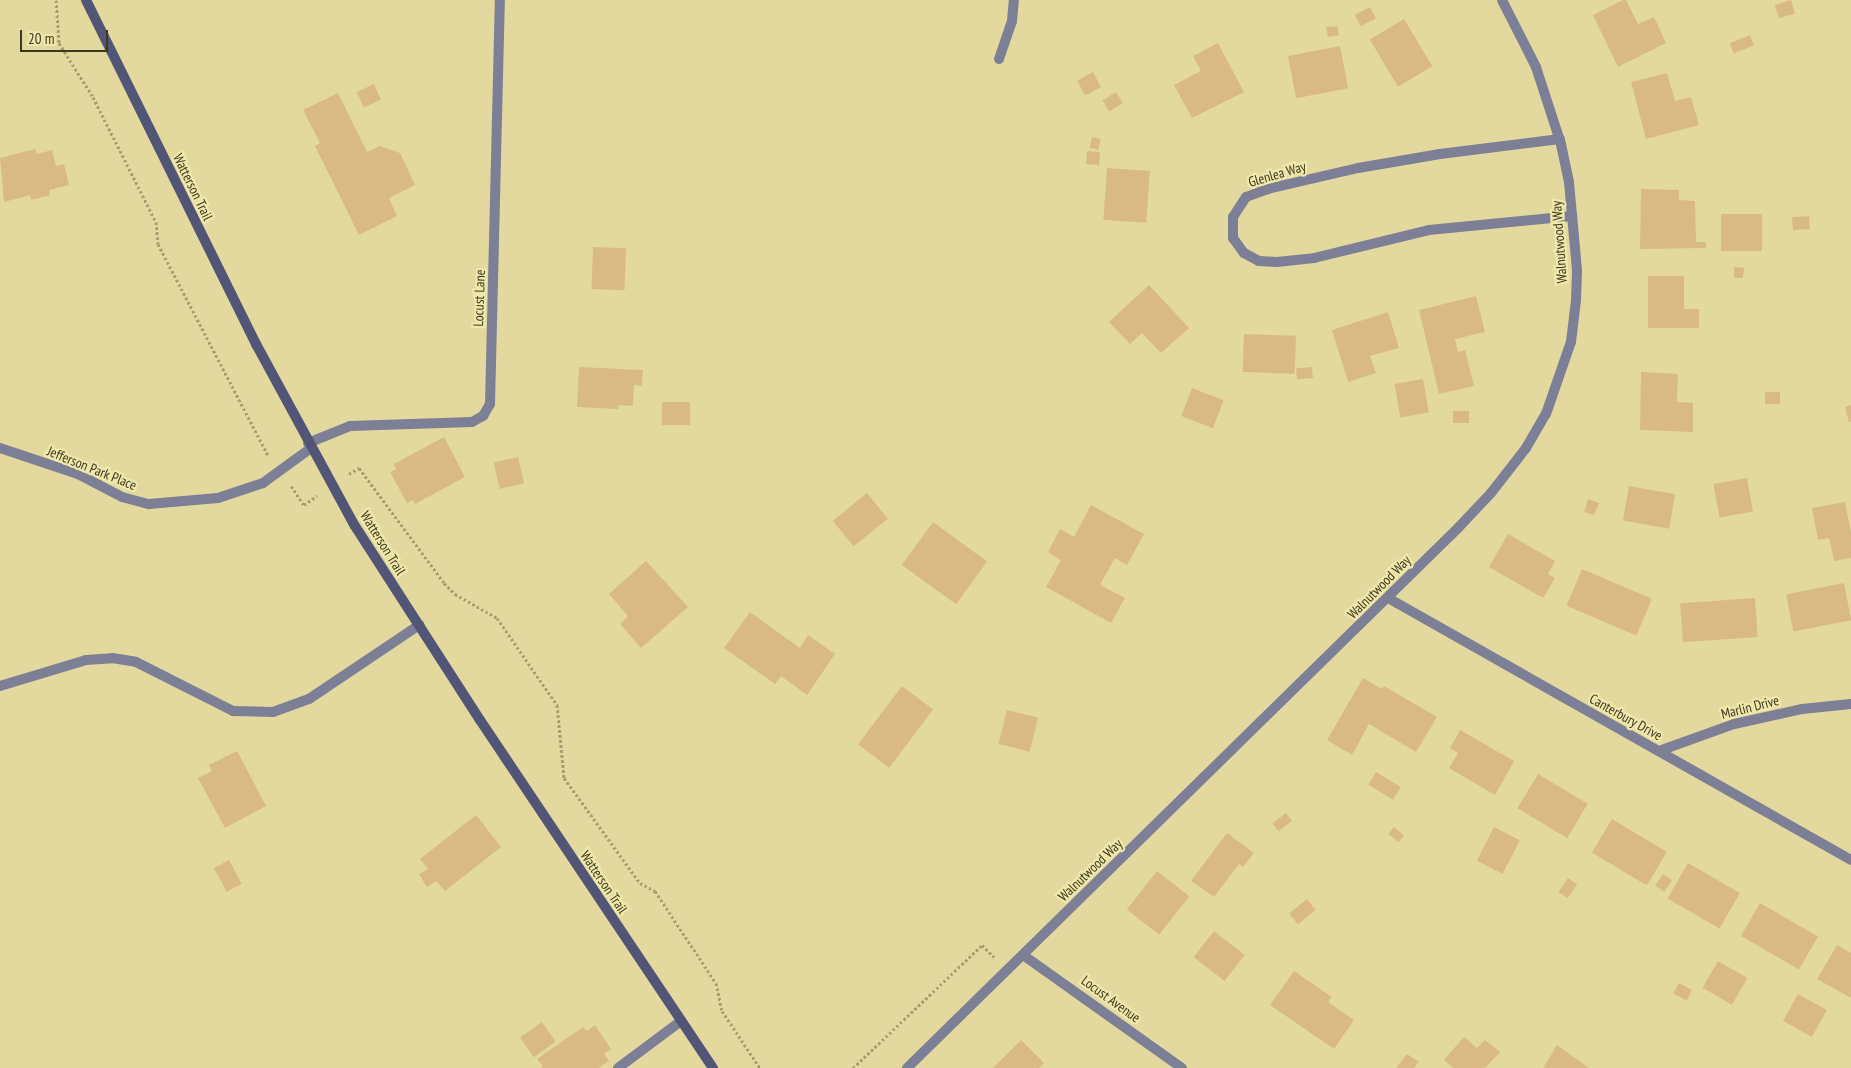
<!DOCTYPE html>
<style>
body{margin:0}
#map{position:relative;width:1851px;height:1068px;overflow:hidden;background:#e3d99e;font-family:"PT Sans Narrow",sans-serif}
div>[style]{position:absolute}
[style*='--x']{left:calc(var(--x)*1px);top:calc(var(--y)*1px);width:calc(var(--w)*1px);rotate:calc(var(--a)*1deg)}
.building>*{inset:0;background:#d9ba86;transform-origin:0 0}
.path>*{height:3px;margin-top:-1.5px;transform-origin:0;background:repeating-linear-gradient(90deg,#a69e70 0 2.5px,transparent 0 5px)}
.lane>*{height:10px;margin:-5px;padding:0 5px;transform-origin:5px;border-radius:5px;background:#7c7f96}
.street>*{height:10px;margin:-5px;padding:0 5px;transform-origin:5px;border-radius:5px;background:#7c7f96}
.secondary>*{height:10px;margin:-5px;padding:0 5px;transform-origin:5px;border-radius:5px;background:#525575}
span{translate:-50% -50%;white-space:nowrap;text-align:center;line-height:1.15;-webkit-text-stroke:4.5px #f0e7ab;paint-order:stroke}
.street-label{font-size:14px;color:#3c3820}
.scale{position:absolute;left:20px;top:30px;width:88px;height:22px;box-sizing:border-box;border:2px solid #3c3820;border-top:0;padding-left:6px;font-size:15px;line-height:18px;white-space:nowrap;color:#3c3820;-webkit-text-stroke:4px #f0e7ab;paint-order:stroke}
</style>
<div id="map">
<div class="building">
<div style="clip-path:polygon(1623px 0,1626px 0,1638px 24px,1654px 17px,1666px 43px,1618px 67px,1593px 15px)"></div>
<div style="left:1791px;top:0;width:14px;height:17px;rotate:73deg"></div>
<div style="left:1370px;top:7px;width:13px;height:17px;rotate:63deg"></div>
<div style="left:1404px;top:19px;width:55px;height:40px;rotate:59deg"></div>
<div style="clip-path:polygon(1337px 26px,1339px 35px,1328px 37px,1326px 27px)"></div>
<div style="left:1750px;top:35px;width:11px;height:22px;rotate:68deg"></div>
<div style="clip-path:polygon(1218px 43px,1244px 92px,1192px 118px,1174px 85px,1201px 71px,1193px 56px)"></div>
<div style="left:1340px;top:46px;width:43px;height:53px;rotate:79deg"></div>
<div style="left:1093px;top:72px;width:17px;height:18px;rotate:62deg"></div>
<div style="clip-path:polygon(1667px 73px,1675px 101px,1691px 97px,1699px 125px,1646px 139px,1631px 82px)"></div>
<div style="left:374px;top:84px;width:17px;height:19px;rotate:65deg"></div>
<div style="left:1116px;top:92px;width:13px;height:16px;rotate:58deg"></div>
<div style="clip-path:polygon(338px 93px,367px 152px,380px 146px,400px 153px,415px 185px,389px 198px,397px 216px,359px 235px,315px 146px,320px 143px,303px 110px)"></div>
<div style="left:1092px;top:137px;width:9px;height:11px;rotate:13deg"></div>
<div style="clip-path:polygon(35px 149px,37px 154px,52px 150px,56px 166px,64px 164px,69px 185px,49px 190px,50px 195px,31px 200px,30px 195px,4px 202px,0 158px)"></div>
<div style="left:1087px;top:151px;width:13px;height:13px;rotate:4deg"></div>
<div style="left:1107px;top:168px;width:43px;height:52px;rotate:4deg"></div>
<div style="clip-path:polygon(1641px 189px,1679px 190px,1679px 200px,1695px 201px,1696px 242px,1706px 242px,1706px 248px,1640px 249px)"></div>
<div style="left:1721px;top:214px;width:41px;height:37px"></div>
<div style="left:1809px;top:216px;width:13px;height:17px;rotate:86deg"></div>
<div style="left:593px;top:247px;width:33px;height:42px;rotate:2deg"></div>
<div style="clip-path:polygon(1734px 267px,1744px 268px,1743px 278px,1734px 278px)"></div>
<div style="clip-path:polygon(1648px 276px,1684px 276px,1684px 309px,1699px 309px,1699px 328px,1648px 328px)"></div>
<div style="clip-path:polygon(1149px 285px,1189px 328px,1161px 353px,1142px 333px,1130px 344px,1109px 322px)"></div>
<div style="clip-path:polygon(1476px 296px,1485px 332px,1455px 339px,1458px 352px,1465px 350px,1474px 386px,1439px 394px,1419px 310px)"></div>
<div style="clip-path:polygon(1388px 312px,1399px 348px,1370px 356px,1376px 373px,1348px 382px,1332px 330px)"></div>
<div style="left:1244px;top:334px;width:52px;height:38px;rotate:2deg"></div>
<div style="clip-path:polygon(579px 367px,643px 370px,642px 386px,634px 385px,633px 406px,619px 405px,618px 409px,577px 407px)"></div>
<div style="left:1312px;top:367px;width:11px;height:16px;rotate:85deg"></div>
<div style="clip-path:polygon(1641px 372px,1678px 374px,1677px 402px,1693px 403px,1693px 432px,1640px 430px)"></div>
<div style="left:1423px;top:379px;width:34px;height:29px;rotate:80deg"></div>
<div style="left:1192px;top:388px;width:34px;height:30px;rotate:21deg"></div>
<div style="left:1765px;top:392px;width:15px;height:12px"></div>
<div style="left:662px;top:402px;width:28px;height:23px"></div>
<div style="clip-path:polygon(1851px 405px,1851px 422px,1849px 422px,1845px 407px)"></div>
<div style="left:1453px;top:411px;width:16px;height:12px"></div>
<div style="clip-path:polygon(444px 437px,465px 477px,415px 504px,413px 500px,407px 503px,390px 472px,396px 469px,394px 464px)"></div>
<div style="left:518px;top:457px;width:27px;height:25px;rotate:77deg"></div>
<div style="left:1747px;top:478px;width:34px;height:34px;rotate:80deg"></div>
<div style="left:1629px;top:486px;width:47px;height:35px;rotate:10deg"></div>
<div style="left:867px;top:493px;width:33px;height:44px;rotate:51deg"></div>
<div style="clip-path:polygon(1588px 499px,1599px 503px,1594px 515px,1584px 512px)"></div>
<div style="clip-path:polygon(1845px 502px,1851px 533px,1851px 558px,1834px 561px,1829px 538px,1818px 540px,1812px 508px)"></div>
<div style="clip-path:polygon(1091px 505px,1144px 534px,1127px 565px,1115px 558px,1100px 585px,1125px 598px,1111px 623px,1046px 587px,1061px 560px,1048px 552px,1060px 529px,1074px 537px)"></div>
<div style="left:933px;top:522px;width:67px;height:53px;rotate:36deg"></div>
<div style="clip-path:polygon(1508px 534px,1555px 561px,1548px 574px,1555px 578px,1543px 598px,1489px 567px)"></div>
<div style="clip-path:polygon(646px 561px,688px 607px,641px 648px,620px 624px,628px 616px,609px 594px)"></div>
<div style="left:1582px;top:569px;width:76px;height:40px;rotate:23deg"></div>
<div style="left:1844px;top:583px;width:38px;height:59px;rotate:79deg"></div>
<div style="left:1755px;top:598px;width:39px;height:75px;rotate:86deg"></div>
<div style="clip-path:polygon(750px 612px,800px 648px,808px 635px,835px 654px,807px 695px,781px 676px,775px 684px,724px 648px)"></div>
<div style="clip-path:polygon(1363px 678px,1382px 689px,1384px 686px,1437px 717px,1416px 752px,1369px 724px,1352px 755px,1327px 740px)"></div>
<div style="left:902px;top:686px;width:39px;height:73px;rotate:37deg"></div>
<div style="left:1007px;top:710px;width:32px;height:35px;rotate:14deg"></div>
<div style="clip-path:polygon(1460px 730px,1514px 761px,1495px 795px,1449px 768px,1458px 753px,1450px 748px)"></div>
<div style="clip-path:polygon(237px 751px,266px 806px,225px 828px,198px 778px,212px 771px,209px 765px)"></div>
<div style="left:1376px;top:772px;width:29px;height:15px;rotate:31deg"></div>
<div style="left:1538px;top:774px;width:58px;height:40px;rotate:31deg"></div>
<div style="left:1286px;top:813px;width:10px;height:17px;rotate:53deg"></div>
<div style="clip-path:polygon(476px 815px,501px 847px,445px 891px,436px 881px,427px 887px,419px 874px,428px 869px,420px 859px)"></div>
<div style="left:1612px;top:819px;width:64px;height:39px;rotate:31deg"></div>
<div style="left:1394px;top:827px;width:13px;height:9px;rotate:39deg"></div>
<div style="left:1494px;top:827px;width:29px;height:38px;rotate:27deg"></div>
<div style="clip-path:polygon(1227px 833px,1254px 853px,1243px 867px,1239px 864px,1214px 897px,1191px 881px)"></div>
<div style="left:229px;top:860px;width:27px;height:17px;rotate:62deg"></div>
<div style="left:1688px;top:863px;width:60px;height:41px;rotate:30deg"></div>
<div style="left:1157px;top:871px;width:41px;height:49px;rotate:38deg"></div>
<div style="left:1663px;top:874px;width:11px;height:14px;rotate:34deg"></div>
<div style="left:1568px;top:878px;width:11px;height:17px;rotate:34deg"></div>
<div style="left:1307px;top:899px;width:14px;height:23px;rotate:51deg"></div>
<div style="left:1760px;top:903px;width:67px;height:38px;rotate:30deg"></div>
<div style="left:1214px;top:931px;width:39px;height:33px;rotate:38deg"></div>
<div style="clip-path:polygon(1837px 945px,1851px 953px,1851px 998px,1817px 979px)"></div>
<div style="left:1718px;top:961px;width:34px;height:31px;rotate:30deg"></div>
<div style="clip-path:polygon(1294px 971px,1332px 997px,1328px 1002px,1354px 1020px,1334px 1049px,1270px 1005px)"></div>
<div style="left:1679px;top:983px;width:15px;height:12px;rotate:28deg"></div>
<div style="left:1798px;top:994px;width:33px;height:31px;rotate:29deg"></div>
<div style="left:542px;top:1022px;width:24px;height:27px;rotate:55deg"></div>
<div style="clip-path:polygon(595px 1025px,611px 1049px,604px 1054px,609px 1061px,599px 1068px,540px 1068px,543px 1066px,537px 1059px,583px 1027px,587px 1031px)"></div>
<div style="clip-path:polygon(1464px 1037px,1477px 1048px,1485px 1040px,1500px 1052px,1485px 1068px,1453px 1068px,1444px 1060px)"></div>
<div style="clip-path:polygon(1021px 1040px,1044px 1063px,1039px 1068px,993px 1068px)"></div>
<div style="clip-path:polygon(1557px 1045px,1589px 1068px,1543px 1068px)"></div>
<div style="clip-path:polygon(1407px 1054px,1419px 1062px,1414px 1068px,1396px 1068px)"></div>
</div>
<div class="path">
<div style="--x:56;--y:0;--w:43;--a:86"></div>
<div style="--x:59;--y:43;--w:64;--a:57.8"></div>
<div style="--x:93;--y:97;--w:140;--a:63.3"></div>
<div style="--x:156;--y:222;--w:22;--a:85"></div>
<div style="--x:158;--y:244;--w:238;--a:62.5"></div>
<div style="--x:349;--y:474;--w:12;--a:-31"></div>
<div style="--x:359;--y:468;--w:143;--a:53.5"></div>
<div style="--x:444;--y:583;--w:16;--a:45"></div>
<div style="--x:455;--y:594;--w:48;--a:29.7"></div>
<div style="--x:497;--y:618;--w:106;--a:55.4"></div>
<div style="--x:557;--y:705;--w:73;--a:84.5"></div>
<div style="--x:564;--y:778;--w:130;--a:54.1"></div>
<div style="--x:640;--y:883;--w:17;--a:28"></div>
<div style="--x:655;--y:891;--w:110;--a:56.5"></div>
<div style="--x:716;--y:983;--w:29;--a:78"></div>
<div style="--x:722;--y:1011;--w:69;--a:56.3"></div>
<div style="--x:291;--y:486;--w:23;--a:56"></div>
<div style="--x:304;--y:505;--w:16;--a:-35"></div>
<div style="--x:853;--y:1068;--w:178;--a:-43.6"></div>
<div style="--x:982;--y:945;--w:17;--a:45"></div>
</div>
<div class="lane">
<div style="--x:0;--y:686;--w:90;--a:-16.8"></div>
<div style="--x:86;--y:660;--w:26;--a:-4"></div>
<div style="--x:112;--y:658;--w:24;--a:9"></div>
<div style="--x:136;--y:662;--w:109;--a:26.8"></div>
<div style="--x:233;--y:711;--w:40;--a:1.4"></div>
<div style="--x:273;--y:712;--w:38;--a:-20"></div>
<div style="--x:309;--y:699;--w:133;--a:-33.9"></div>
<div style="--x:618;--y:1068;--w:79;--a:-36.7"></div>
</div>
<div class="street">
<div style="--x:999;--y:59;--w:40;--a:-71.1"></div>
<div style="--x:1012;--y:21;--w:21;--a:-85"></div>
<div style="--x:1560;--y:139;--w:121;--a:172.9"></div>
<div style="--x:1440;--y:154;--w:83;--a:170.3"></div>
<div style="--x:1358;--y:168;--w:92;--a:166.9"></div>
<div style="--x:1268;--y:189;--w:23;--a:160"></div>
<div style="--x:1246;--y:197;--w:24;--a:123"></div>
<div style="--x:1233;--y:217;--w:21;--a:90"></div>
<div style="--x:1233;--y:238;--w:19;--a:54"></div>
<div style="--x:1244;--y:253;--w:17;--a:28"></div>
<div style="--x:1259;--y:261;--w:18;--a:3"></div>
<div style="--x:1277;--y:262;--w:37;--a:-6"></div>
<div style="--x:1314;--y:258;--w:118;--a:-13.7"></div>
<div style="--x:1429;--y:230;--w:144;--a:-5.6"></div>
<div style="--x:308;--y:443;--w:45;--a:-22"></div>
<div style="--x:350;--y:426;--w:122;--a:-1.9"></div>
<div style="--x:472;--y:422;--w:13;--a:-29"></div>
<div style="--x:483;--y:416;--w:14;--a:-60"></div>
<div style="--x:490;--y:404;--w:404;--a:-88.6"></div>
<div style="--x:0;--y:448;--w:82;--a:18.4"></div>
<div style="--x:78;--y:474;--w:50;--a:27.6"></div>
<div style="--x:122;--y:497;--w:28;--a:15"></div>
<div style="--x:149;--y:504;--w:69;--a:-5"></div>
<div style="--x:218;--y:498;--w:47;--a:-18.4"></div>
<div style="--x:263;--y:483;--w:59;--a:-36.1"></div>
<div style="--x:1388;--y:598;--w:532;--a:29.5"></div>
<div style="--x:1659;--y:751;--w:80;--a:-19.8"></div>
<div style="--x:1734;--y:724;--w:70;--a:-12.4"></div>
<div style="--x:1802;--y:709;--w:49;--a:-5.8"></div>
<div style="--x:1023;--y:955;--w:195;--a:35.4"></div>
<div style="--x:907;--y:1068;--w:771;--a:-44.42"></div>
<div style="--x:1458;--y:528;--w:48;--a:-46.7"></div>
<div style="--x:1491;--y:493;--w:57;--a:-52.1"></div>
<div style="--x:1526;--y:448;--w:39;--a:-60"></div>
<div style="--x:1546;--y:414;--w:76;--a:-70.9"></div>
<div style="--x:1571;--y:342;--w:42;--a:-83.2"></div>
<div style="--x:1576;--y:300;--w:30;--a:-88"></div>
<div style="--x:1577;--y:270;--w:88;--a:-95.2"></div>
<div style="--x:1569;--y:182;--w:39;--a:-102"></div>
<div style="--x:1561;--y:144;--w:81;--a:-108"></div>
<div style="--x:1536;--y:67;--w:75;--a:-116.9"></div>
</div>
<div class="secondary">
<div style="--x:86;--y:0;--w:384;--a:63.7"></div>
<div style="--x:256;--y:344;--w:207;--a:61.5"></div>
<div style="--x:355;--y:526;--w:231;--a:57.2"></div>
<div style="--x:480;--y:720;--w:419;--a:56.2"></div>
</div>
<div class="street-label">
<span style="left:1277px;top:174px;rotate:-16deg">Glenlea Way</span>
<span style="left:193px;top:187px;rotate:64deg">Watterson Trail</span>
<span style="left:1559px;top:242px;rotate:-94deg">Walnutwood Way</span>
<span style="left:479px;top:298px;rotate:-88deg">Locust Lane</span>
<span style="left:92px;top:468px;rotate:22deg">Jefferson Park Place</span>
<span style="left:383px;top:543px;rotate:58deg">Watterson Trail</span>
<span style="left:1379px;top:587px;rotate:-45deg">Walnutwood Way</span>
<span style="left:1750px;top:707px;rotate:-14deg">Marlin Drive</span>
<span style="left:1626px;top:717px;rotate:29deg">Canterbury Drive</span>
<span style="left:1090px;top:870px;rotate:-44deg">Walnutwood Way</span>
<span style="left:604px;top:882px;rotate:56deg">Watterson Trail</span>
<span style="left:1111px;top:999px;rotate:36deg">Locust Avenue</span>
</div>
<div class="scale">20 m</div>
</div>
